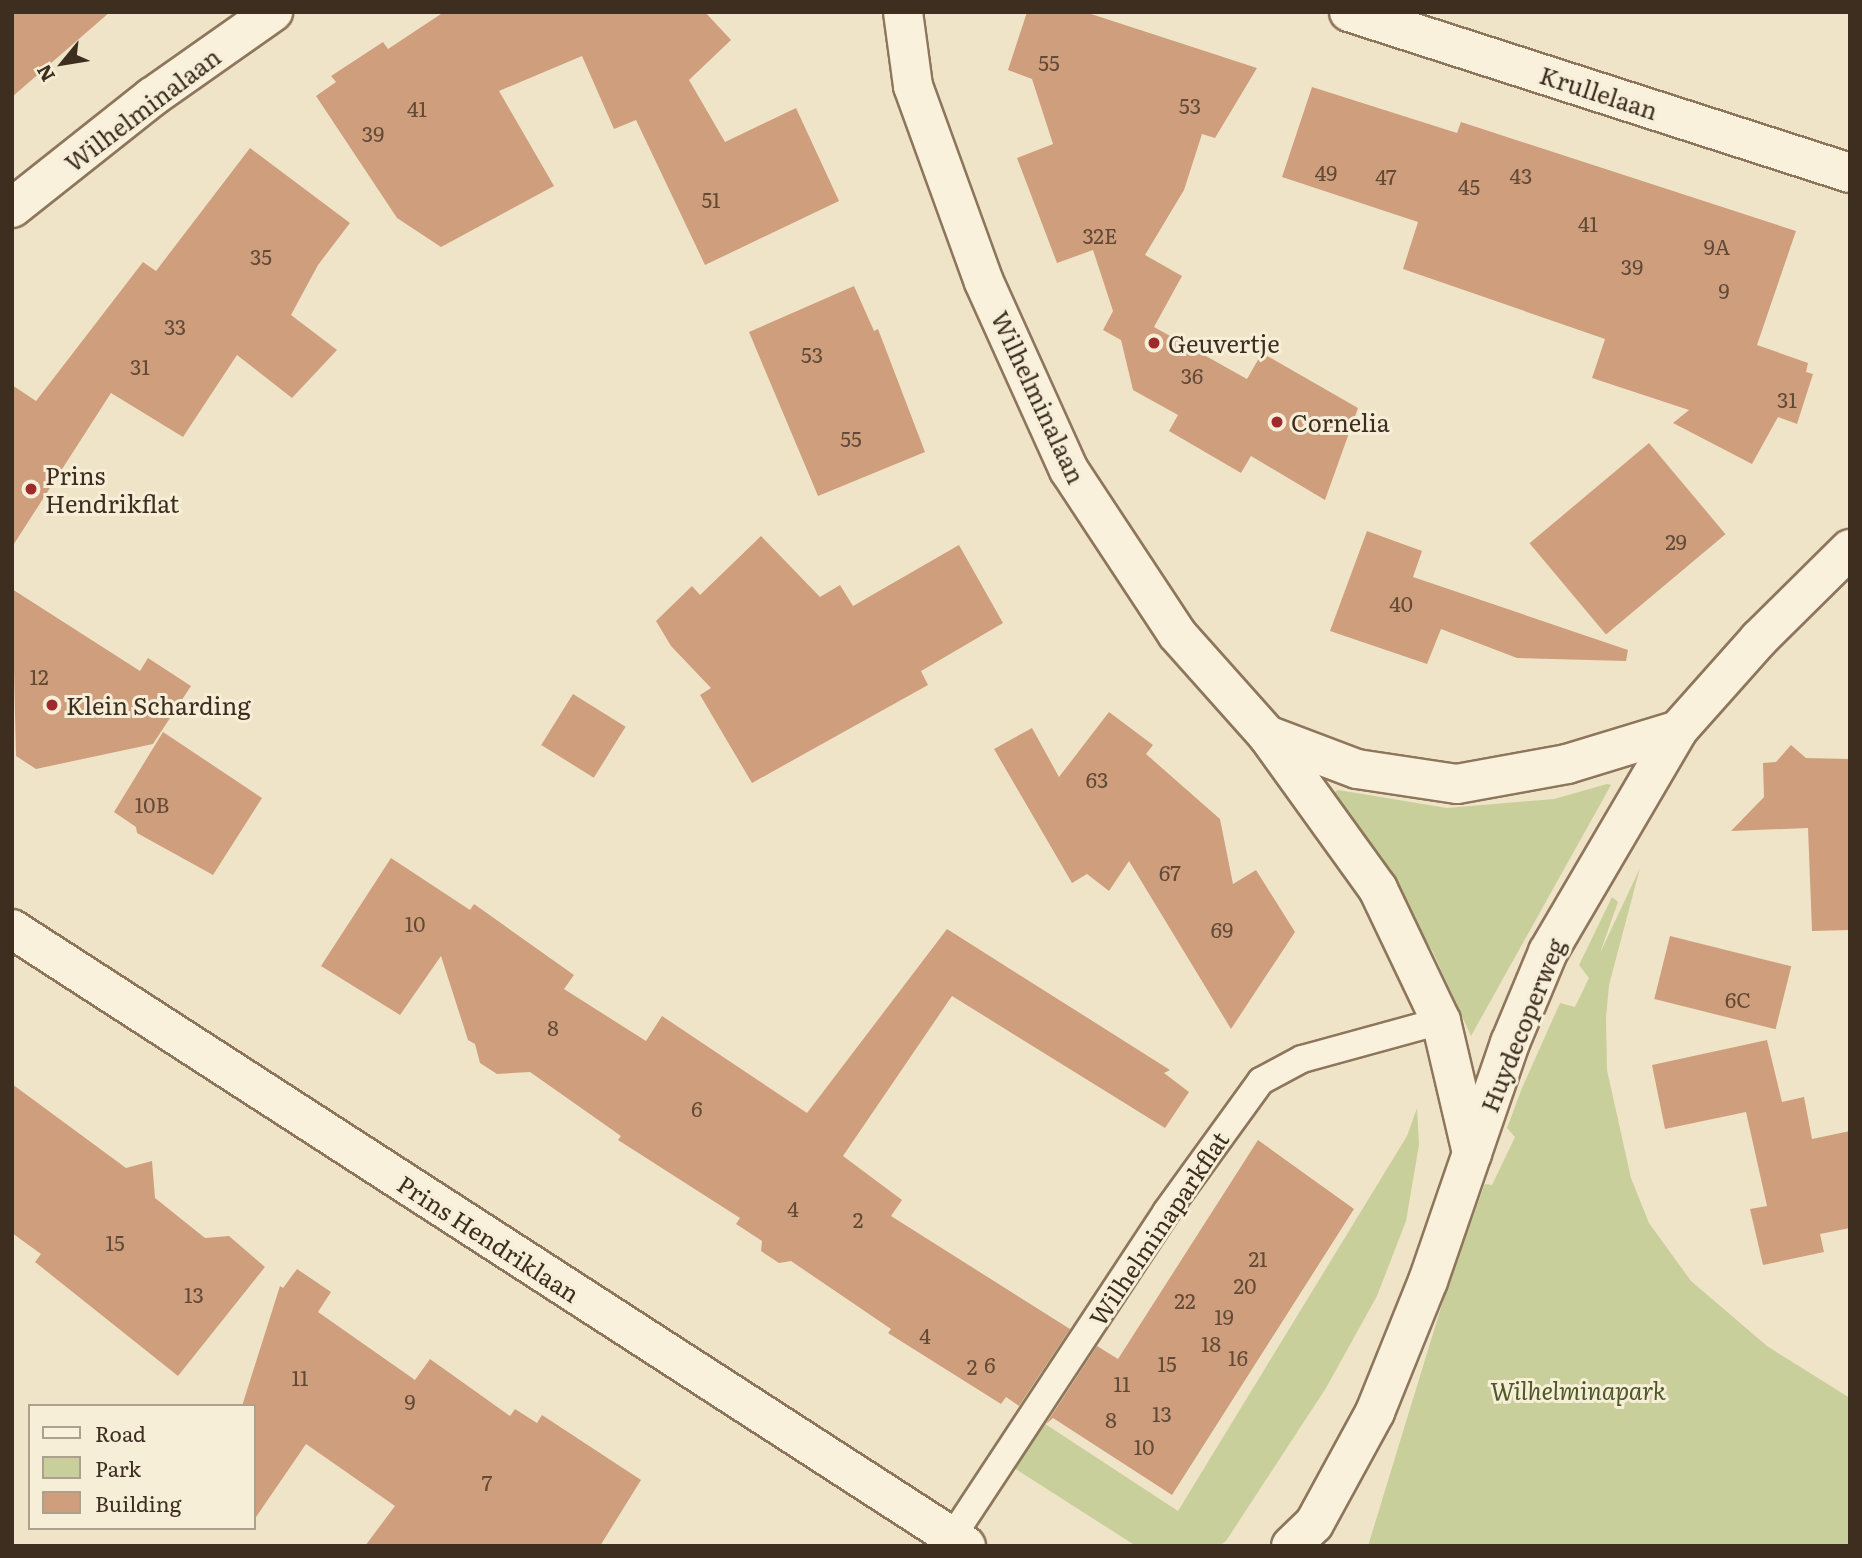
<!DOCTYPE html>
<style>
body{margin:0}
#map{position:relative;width:1862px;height:1558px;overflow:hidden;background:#f0e4c8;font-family:Literata,serif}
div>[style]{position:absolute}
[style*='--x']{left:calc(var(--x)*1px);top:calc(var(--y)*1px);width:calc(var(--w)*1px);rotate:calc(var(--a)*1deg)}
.green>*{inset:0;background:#c9cf9b}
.building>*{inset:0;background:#cf9f7d;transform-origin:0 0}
.roads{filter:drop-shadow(2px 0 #8d765c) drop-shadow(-2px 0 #8d765c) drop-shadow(0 2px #8d765c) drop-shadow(0 -2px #8d765c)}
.lane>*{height:26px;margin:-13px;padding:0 13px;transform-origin:13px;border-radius:13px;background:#faf1dc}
.street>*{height:38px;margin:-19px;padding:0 19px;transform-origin:19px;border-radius:19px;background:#faf1dc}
.dots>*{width:19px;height:19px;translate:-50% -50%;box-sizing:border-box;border:4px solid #f7eed8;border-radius:50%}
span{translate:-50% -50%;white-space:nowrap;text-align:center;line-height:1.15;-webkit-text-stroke:6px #f7eed8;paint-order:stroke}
.number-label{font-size:21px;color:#624a37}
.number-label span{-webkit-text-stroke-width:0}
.street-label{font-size:24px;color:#3d2e20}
.poi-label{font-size:24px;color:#3d2e20}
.left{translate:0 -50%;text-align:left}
.park-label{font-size:24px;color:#4d5a26;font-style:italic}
.frame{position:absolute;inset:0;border:14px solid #3d2e20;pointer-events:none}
.legend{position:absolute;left:28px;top:1404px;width:228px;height:126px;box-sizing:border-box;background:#f7eed8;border:2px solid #ada18e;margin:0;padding:9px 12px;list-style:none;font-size:21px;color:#3d2e20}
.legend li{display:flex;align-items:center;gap:14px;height:35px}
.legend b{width:35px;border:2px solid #ada18e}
.north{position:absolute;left:28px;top:28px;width:70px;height:70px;-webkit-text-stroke:5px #f7eed8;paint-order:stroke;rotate:240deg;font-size:19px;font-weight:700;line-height:28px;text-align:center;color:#3d2e20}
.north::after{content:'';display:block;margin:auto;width:24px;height:32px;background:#3d2e20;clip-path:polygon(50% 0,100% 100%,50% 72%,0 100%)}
</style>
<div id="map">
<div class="green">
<div style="clip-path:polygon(1607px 784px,1611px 785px,1471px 1036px,1433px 952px,1333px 793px,1338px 790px,1447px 808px,1554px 799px)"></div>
<div style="clip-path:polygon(1640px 868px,1609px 985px,1606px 1018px,1607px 1070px,1631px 1178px,1649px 1223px,1691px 1281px,1767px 1346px,1850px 1398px,1850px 1546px,1368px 1546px,1450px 1278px,1485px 1184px,1492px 1185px,1515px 1137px,1507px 1128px,1522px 1088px,1560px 1003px,1575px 1007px,1589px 978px,1579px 965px,1612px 897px,1618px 902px,1600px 953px)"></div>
<div style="clip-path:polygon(1417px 1108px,1419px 1145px,1406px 1221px,1377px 1296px,1326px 1388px,1226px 1541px,1219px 1546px,1136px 1546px,997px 1457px,1027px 1412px,1178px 1511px,1407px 1136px)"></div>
</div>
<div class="building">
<div style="clip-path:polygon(12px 12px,110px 12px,12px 97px)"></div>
<div style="clip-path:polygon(444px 12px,705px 12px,731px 40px,689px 80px,725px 142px,796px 108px,839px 201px,705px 265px,636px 120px,614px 129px,582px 56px,499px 91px,554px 186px,441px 247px,397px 218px,316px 96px,336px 82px,331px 76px,383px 42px,388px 49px)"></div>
<div style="clip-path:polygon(1027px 12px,1085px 12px,1257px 68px,1215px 138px,1202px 134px,1184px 190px,1145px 255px,1182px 276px,1154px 327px,1247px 379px,1262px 353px,1358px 408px,1325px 500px,1251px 456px,1241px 473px,1169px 431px,1178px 415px,1133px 390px,1121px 340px,1103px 330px,1113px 311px,1093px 250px,1057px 263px,1017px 158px,1053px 144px,1032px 79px,1008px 70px)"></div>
<div style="clip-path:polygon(1312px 87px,1457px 133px,1461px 122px,1796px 231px,1757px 345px,1808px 363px,1806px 372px,1813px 374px,1797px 424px,1778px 417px,1752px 464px,1673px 423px,1689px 410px,1592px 378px,1605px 339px,1403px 269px,1418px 222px,1282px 177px)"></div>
<div style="clip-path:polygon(250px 148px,350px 223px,318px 265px,291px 315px,337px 350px,292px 398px,237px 355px,183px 437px,111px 393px,12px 547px,12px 385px,36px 401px,143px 262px,156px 271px)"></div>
<div style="clip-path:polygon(854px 286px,874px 331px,878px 329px,925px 452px,818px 496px,749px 332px)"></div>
<div style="left:1649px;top:443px;width:119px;height:156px;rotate:50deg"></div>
<div style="clip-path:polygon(1367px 531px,1422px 551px,1413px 577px,1628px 650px,1626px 661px,1517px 658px,1441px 629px,1427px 664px,1330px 631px)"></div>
<div style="clip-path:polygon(761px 536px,820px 597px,840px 585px,853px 606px,959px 545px,1003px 623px,921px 671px,928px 685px,752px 783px,700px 695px,711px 688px,671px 646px,656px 621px,692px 586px,700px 595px)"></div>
<div style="clip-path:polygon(12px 589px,140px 671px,148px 658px,191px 686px,153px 744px,36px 769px,16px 756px)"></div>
<div style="left:573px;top:694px;width:62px;height:60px;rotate:32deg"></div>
<div style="clip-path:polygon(1109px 712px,1153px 745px,1146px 754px,1220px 819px,1233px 884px,1256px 870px,1295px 932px,1231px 1029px,1129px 861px,1109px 891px,1087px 874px,1072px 883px,994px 749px,1032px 728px,1059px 777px)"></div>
<div style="clip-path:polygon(163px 732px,262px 798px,213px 875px,137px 833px,136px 827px,114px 812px)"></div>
<div style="clip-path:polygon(1791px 745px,1806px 758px,1850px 759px,1850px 930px,1812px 931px,1808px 828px,1731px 831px,1764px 797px,1763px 763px,1776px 762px)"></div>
<div style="clip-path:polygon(391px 858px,470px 910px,474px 904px,574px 975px,564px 989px,646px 1041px,662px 1016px,807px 1113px,947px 929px,1170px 1070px,1164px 1073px,1189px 1092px,1165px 1128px,952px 996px,843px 1156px,902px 1200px,891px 1216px,1070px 1329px,1019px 1406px,1006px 1397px,1001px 1404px,888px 1333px,891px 1329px,791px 1261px,779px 1263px,761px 1251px,762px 1241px,736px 1224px,740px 1218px,618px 1140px,621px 1136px,530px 1072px,497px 1074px,480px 1063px,475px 1044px,468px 1040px,441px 956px,400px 1015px,321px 966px)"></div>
<div style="left:1670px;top:936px;width:125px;height:65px;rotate:14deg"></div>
<div style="clip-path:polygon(1767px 1040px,1782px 1102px,1804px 1097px,1812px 1139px,1850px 1131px,1850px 1228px,1820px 1234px,1824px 1252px,1763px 1265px,1750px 1209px,1767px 1206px,1746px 1112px,1665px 1129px,1652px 1065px)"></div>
<div style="clip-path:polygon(12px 1084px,126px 1168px,152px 1161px,155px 1198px,205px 1238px,229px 1236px,265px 1267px,178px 1376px,35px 1262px,41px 1254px,12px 1233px)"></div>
<div style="clip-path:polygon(1258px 1140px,1354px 1209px,1172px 1495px,1053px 1418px,1046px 1424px,1097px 1346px,1118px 1359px)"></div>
<div style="clip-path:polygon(297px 1269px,331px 1292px,318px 1312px,415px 1380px,430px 1359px,510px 1416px,515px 1409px,537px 1423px,542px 1415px,641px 1480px,600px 1546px,365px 1546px,395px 1506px,306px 1444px,254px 1520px,254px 1406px,242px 1406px,280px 1286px,283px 1288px)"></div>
</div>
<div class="roads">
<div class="lane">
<div style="--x:952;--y:1537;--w:389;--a:-56.6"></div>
<div style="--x:1166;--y:1212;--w:162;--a:-54.1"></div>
<div style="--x:1261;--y:1081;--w:47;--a:-28.2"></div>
<div style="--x:1302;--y:1059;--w:144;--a:-15.3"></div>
</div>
<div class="street">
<div style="--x:903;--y:12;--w:75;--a:82.3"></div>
<div style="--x:913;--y:86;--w:208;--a:70.1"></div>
<div style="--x:984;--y:282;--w:206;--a:65.7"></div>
<div style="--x:1069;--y:470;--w:196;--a:56.6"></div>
<div style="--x:1177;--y:634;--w:135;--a:48.3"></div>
<div style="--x:1267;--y:735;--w:190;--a:54.2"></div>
<div style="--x:1378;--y:889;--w:146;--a:64.5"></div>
<div style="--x:1441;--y:1021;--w:136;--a:76.8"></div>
<div style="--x:1349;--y:12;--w:526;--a:17.82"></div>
<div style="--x:12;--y:208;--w:179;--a:-38.4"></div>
<div style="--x:152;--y:97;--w:148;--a:-35.1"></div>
<div style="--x:1267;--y:735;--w:96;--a:20.7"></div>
<div style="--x:1357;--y:769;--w:101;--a:8.5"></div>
<div style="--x:1457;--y:784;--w:112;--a:-10.3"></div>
<div style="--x:1567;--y:764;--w:116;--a:-17"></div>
<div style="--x:12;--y:929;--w:1136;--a:32.89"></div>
<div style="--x:1291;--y:1546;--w:32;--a:-44"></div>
<div style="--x:1314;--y:1524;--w:128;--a:-61.4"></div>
<div style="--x:1375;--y:1412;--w:141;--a:-68"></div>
<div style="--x:1428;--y:1281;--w:252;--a:-71"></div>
<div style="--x:1510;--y:1043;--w:99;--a:-67.3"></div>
<div style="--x:1548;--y:952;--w:257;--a:-59.6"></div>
<div style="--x:1678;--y:730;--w:122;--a:-48.3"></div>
<div style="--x:1759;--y:639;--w:128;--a:-44.7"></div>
</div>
</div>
<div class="dots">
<div style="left:1154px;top:343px;background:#9e2a2b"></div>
<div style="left:1277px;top:422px;background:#9e2a2b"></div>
<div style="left:31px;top:489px;background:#9e2a2b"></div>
<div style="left:52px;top:705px;background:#9e2a2b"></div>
</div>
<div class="number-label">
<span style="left:1049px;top:62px">55</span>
<span style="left:1190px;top:105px">53</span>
<span style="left:417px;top:108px">41</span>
<span style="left:373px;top:133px">39</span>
<span style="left:1326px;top:172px">49</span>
<span style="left:1521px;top:175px">43</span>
<span style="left:1386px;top:176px">47</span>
<span style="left:1469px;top:186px">45</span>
<span style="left:711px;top:199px">51</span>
<span style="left:1588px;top:223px">41</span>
<span style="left:1100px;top:235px">32E</span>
<span style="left:1717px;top:246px">9A</span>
<span style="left:261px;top:256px">35</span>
<span style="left:1632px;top:266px">39</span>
<span style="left:1724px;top:290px">9</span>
<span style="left:175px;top:326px">33</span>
<span style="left:812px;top:354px">53</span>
<span style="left:140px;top:366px">31</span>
<span style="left:1192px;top:375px">36</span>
<span style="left:1787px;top:399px">31</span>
<span style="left:851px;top:438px">55</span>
<span style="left:1676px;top:541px">29</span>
<span style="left:1401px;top:603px">40</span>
<span style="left:39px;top:676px">12</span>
<span style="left:1097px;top:779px">63</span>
<span style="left:152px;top:804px">10B</span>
<span style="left:1170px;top:872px">67</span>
<span style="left:415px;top:923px">10</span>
<span style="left:1222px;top:929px">69</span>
<span style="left:1738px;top:999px">6C</span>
<span style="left:553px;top:1027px">8</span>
<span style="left:697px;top:1108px">6</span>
<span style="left:793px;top:1208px">4</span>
<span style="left:858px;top:1219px">2</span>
<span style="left:115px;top:1242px">15</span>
<span style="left:1258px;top:1258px">21</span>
<span style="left:1245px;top:1285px">20</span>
<span style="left:194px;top:1294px">13</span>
<span style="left:1185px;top:1300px">22</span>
<span style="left:1224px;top:1316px">19</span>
<span style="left:925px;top:1335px">4</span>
<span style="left:1211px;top:1343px">18</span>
<span style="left:1238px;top:1357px">16</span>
<span style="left:1167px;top:1363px">15</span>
<span style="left:990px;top:1364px">6</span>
<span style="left:972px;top:1366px">2</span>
<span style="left:300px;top:1377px">11</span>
<span style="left:1122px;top:1383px">11</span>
<span style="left:410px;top:1401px">9</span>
<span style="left:1162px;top:1413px">13</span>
<span style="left:1111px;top:1419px">8</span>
<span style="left:1144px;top:1446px">10</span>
<span style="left:487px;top:1482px">7</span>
</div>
<div class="street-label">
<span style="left:1599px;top:92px;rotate:18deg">Krullelaan</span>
<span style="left:142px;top:109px;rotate:-37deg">Wilhelminalaan</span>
<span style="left:1039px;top:397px;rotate:65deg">Wilhelminalaan</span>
<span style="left:1522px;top:1025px;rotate:-68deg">Huydecoperweg</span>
<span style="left:1158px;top:1228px;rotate:-56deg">Wilhelminaparkflat</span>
<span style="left:489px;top:1238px;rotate:33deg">Prins Hendriklaan</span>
</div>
<div class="poi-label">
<span class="left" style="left:1168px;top:343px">Geuvertje</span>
<span class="left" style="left:1291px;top:422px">Cornelia</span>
<span class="left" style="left:45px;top:489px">Prins<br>Hendrikflat</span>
<span class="left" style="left:66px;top:705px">Klein Scharding</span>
</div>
<div class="park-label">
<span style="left:1578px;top:1390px">Wilhelminapark</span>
</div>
<div class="frame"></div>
<ul class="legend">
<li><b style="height:9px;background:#faf1dc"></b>Road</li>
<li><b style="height:19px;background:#c9cf9b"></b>Park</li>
<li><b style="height:19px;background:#cf9f7d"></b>Building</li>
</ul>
<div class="north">N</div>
</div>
